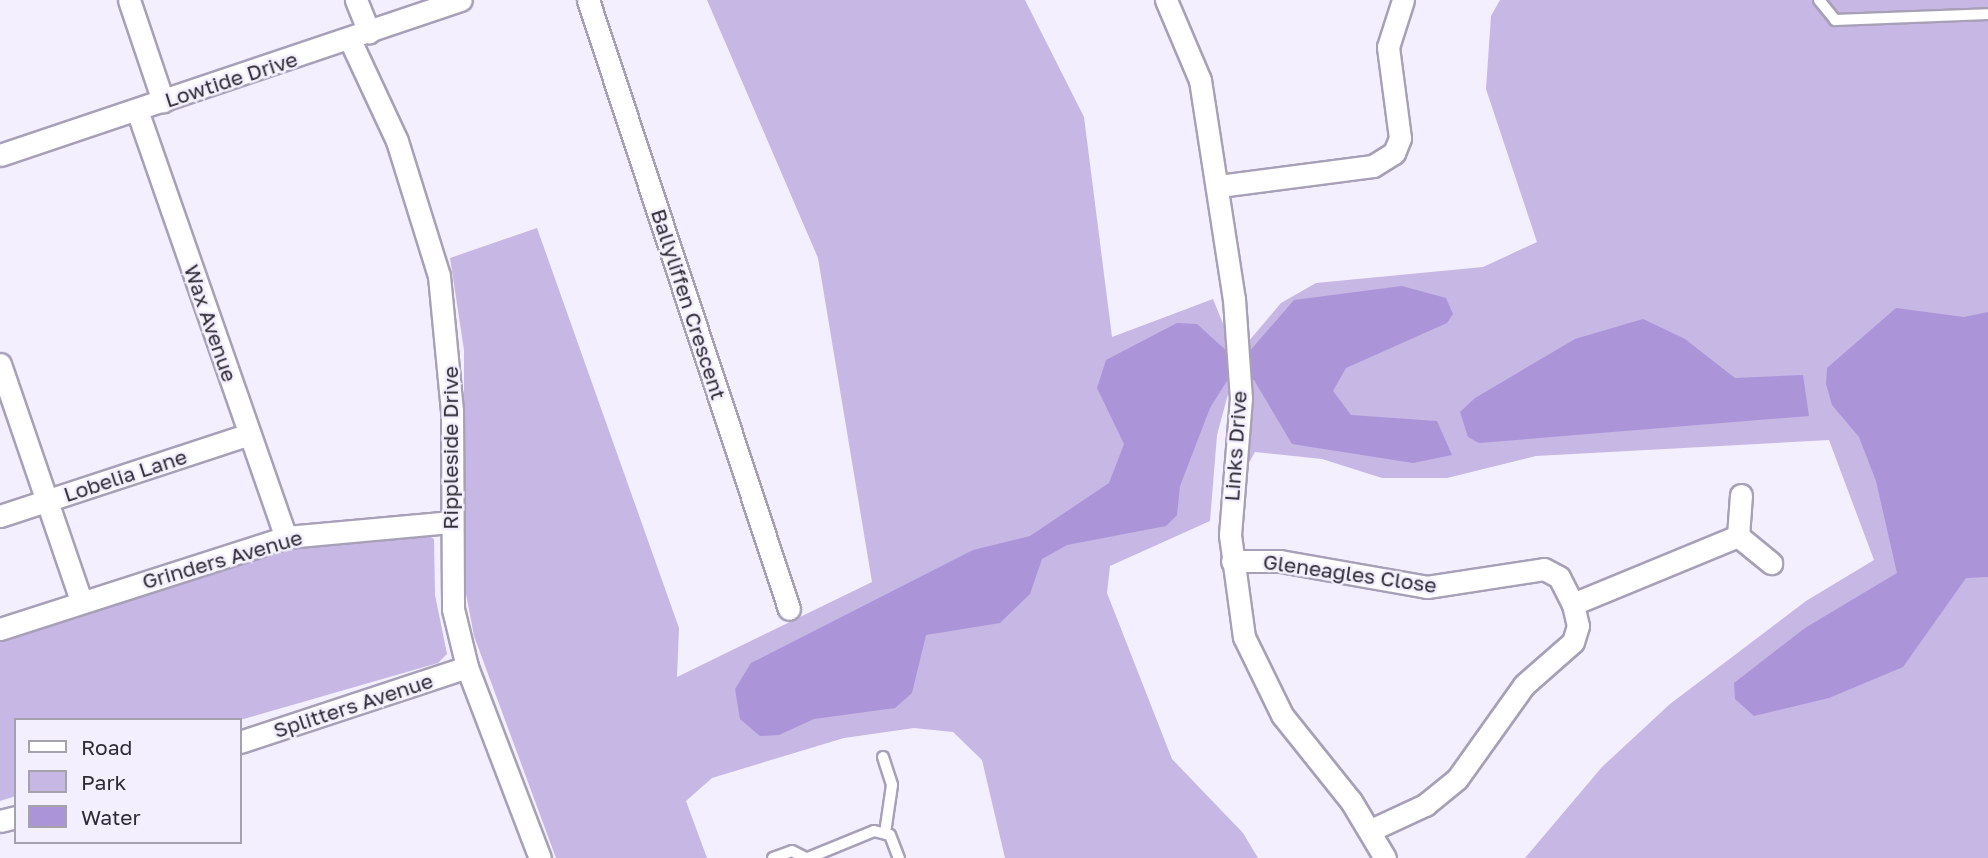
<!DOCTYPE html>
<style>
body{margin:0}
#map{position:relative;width:1988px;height:858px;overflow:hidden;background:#f4effe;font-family:"Golos Text",sans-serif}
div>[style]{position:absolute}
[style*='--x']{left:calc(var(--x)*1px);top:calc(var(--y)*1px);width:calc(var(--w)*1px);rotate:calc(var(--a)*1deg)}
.green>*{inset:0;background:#c6b7e4}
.water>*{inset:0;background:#ac94d9}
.roads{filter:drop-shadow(2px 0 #a7a0b7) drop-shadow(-2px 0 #a7a0b7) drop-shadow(0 2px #a7a0b7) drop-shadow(0 -2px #a7a0b7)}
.lane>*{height:10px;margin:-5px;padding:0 5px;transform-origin:5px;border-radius:5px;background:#fff}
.street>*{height:21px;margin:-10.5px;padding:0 10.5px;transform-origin:10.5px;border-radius:10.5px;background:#fff}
span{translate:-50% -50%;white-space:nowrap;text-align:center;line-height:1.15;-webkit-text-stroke:5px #f4effe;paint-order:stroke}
.street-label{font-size:21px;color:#2e2b34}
.legend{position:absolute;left:14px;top:718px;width:228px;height:126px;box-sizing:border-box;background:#f4effe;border:2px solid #a5a1ad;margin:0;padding:9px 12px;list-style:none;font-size:21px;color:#2e2b34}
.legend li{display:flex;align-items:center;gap:14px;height:35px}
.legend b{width:35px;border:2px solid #a5a1ad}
</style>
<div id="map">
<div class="green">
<div style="clip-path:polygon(707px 0,1025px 0,1084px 117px,1112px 337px,1213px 299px,1230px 341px,1248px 342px,1281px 303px,1316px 283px,1483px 267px,1537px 242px,1486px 89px,1491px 16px,1500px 0,1988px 0,1988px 858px,1525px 858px,1602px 767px,1670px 704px,1806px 601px,1874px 560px,1829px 440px,1536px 456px,1447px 478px,1382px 478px,1322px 459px,1255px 452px,1245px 470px,1231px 383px,1217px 435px,1210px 521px,1110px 566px,1107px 593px,1172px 759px,1243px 833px,1258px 858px,1005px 858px,982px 760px,953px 732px,914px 728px,844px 738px,712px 778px,686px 801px,707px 858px,556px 858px,474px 636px,464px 583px,464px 350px,450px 258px,537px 228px,679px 628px,677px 677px,872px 582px,818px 258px)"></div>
<div style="clip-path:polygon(423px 532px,434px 539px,435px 595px,447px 654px,438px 663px,240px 720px,16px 720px,16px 796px,0 801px,0 636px,289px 544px)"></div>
</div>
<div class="water">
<div style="clip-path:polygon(1402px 286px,1446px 298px,1453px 314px,1447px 323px,1346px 368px,1333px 391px,1351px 415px,1437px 421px,1452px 455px,1413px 463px,1292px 444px,1254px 380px,1230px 376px,1210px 408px,1180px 486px,1177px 515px,1166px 526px,1067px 545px,1042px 559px,1030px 594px,1000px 623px,926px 635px,912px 693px,895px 708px,814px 719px,779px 735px,760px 736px,740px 719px,735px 689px,751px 663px,973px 550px,1030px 536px,1109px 483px,1124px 444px,1097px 388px,1106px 360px,1177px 323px,1197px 324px,1230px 354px,1248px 353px,1294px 300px)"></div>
<div style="clip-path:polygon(1896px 308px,1964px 317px,1988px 312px,1988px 577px,1966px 578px,1903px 667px,1829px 698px,1754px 716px,1735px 699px,1734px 683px,1805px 628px,1897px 573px,1876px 481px,1859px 437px,1832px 405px,1826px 384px,1827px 368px)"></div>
<div style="clip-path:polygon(1643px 319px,1685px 339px,1735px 378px,1803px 375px,1809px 416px,1479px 443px,1468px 437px,1460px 412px,1475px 398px,1575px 339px)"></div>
</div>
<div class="roads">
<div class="lane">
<div style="--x:1819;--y:0;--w:26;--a:51"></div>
<div style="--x:1835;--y:20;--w:153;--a:-2.2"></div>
<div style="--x:883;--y:757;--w:29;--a:72"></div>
<div style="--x:892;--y:785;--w:49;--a:98.3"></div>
<div style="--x:773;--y:858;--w:20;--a:-20"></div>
<div style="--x:792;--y:851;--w:16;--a:27"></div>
<div style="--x:808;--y:858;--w:71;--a:-22.2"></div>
<div style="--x:874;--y:831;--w:16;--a:14"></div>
<div style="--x:890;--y:835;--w:25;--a:69"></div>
</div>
<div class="street">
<div style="--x:129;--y:0;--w:107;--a:71.4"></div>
<div style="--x:356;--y:0;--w:35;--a:68"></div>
<div style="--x:588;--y:0;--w:641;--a:71.73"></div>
<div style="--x:1166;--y:0;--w:87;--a:67"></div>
<div style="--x:1200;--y:80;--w:222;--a:81.2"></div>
<div style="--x:1234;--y:299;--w:99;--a:86"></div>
<div style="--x:1241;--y:398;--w:137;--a:94.6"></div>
<div style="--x:1230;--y:535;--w:103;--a:82.2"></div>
<div style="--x:1244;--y:637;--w:87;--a:64"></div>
<div style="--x:1282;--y:715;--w:110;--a:51.3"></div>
<div style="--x:1351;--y:801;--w:66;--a:59.2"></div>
<div style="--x:350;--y:40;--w:111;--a:65"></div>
<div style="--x:397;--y:141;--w:141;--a:72.7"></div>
<div style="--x:439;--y:276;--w:136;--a:84.5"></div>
<div style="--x:452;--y:411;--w:198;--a:89.7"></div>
<div style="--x:453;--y:609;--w:60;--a:76.4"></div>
<div style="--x:467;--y:667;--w:204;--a:69.1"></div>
<div style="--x:137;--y:110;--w:452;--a:70.8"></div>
<div style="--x:0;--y:155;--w:486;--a:-18.6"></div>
<div style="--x:1219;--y:186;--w:155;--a:-7.4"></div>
<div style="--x:1373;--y:166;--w:25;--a:-32"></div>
<div style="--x:1394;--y:153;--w:16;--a:-68"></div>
<div style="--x:1400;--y:138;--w:92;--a:-97.5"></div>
<div style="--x:1388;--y:47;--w:49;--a:-72.3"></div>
<div style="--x:0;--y:364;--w:250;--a:71.1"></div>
<div style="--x:1741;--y:495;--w:41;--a:94.2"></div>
<div style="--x:1738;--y:536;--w:43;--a:39.3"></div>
<div style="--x:0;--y:516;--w:262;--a:-18.2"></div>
<div style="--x:1232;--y:561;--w:48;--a:0"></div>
<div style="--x:1280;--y:561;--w:149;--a:10"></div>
<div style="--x:1427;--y:587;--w:118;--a:-8.7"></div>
<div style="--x:1544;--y:569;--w:17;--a:28"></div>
<div style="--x:1559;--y:577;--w:30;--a:63"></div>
<div style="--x:1573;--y:604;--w:178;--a:-22.4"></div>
<div style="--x:0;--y:629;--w:300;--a:-17.8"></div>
<div style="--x:286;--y:537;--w:165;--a:-5.2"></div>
<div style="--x:240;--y:742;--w:239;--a:-18.3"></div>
<div style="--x:0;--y:821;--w:16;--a:-14"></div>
<div style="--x:1371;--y:830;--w:60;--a:-24.8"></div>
<div style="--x:1425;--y:805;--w:41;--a:-39.1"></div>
<div style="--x:1457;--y:779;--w:115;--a:-54.5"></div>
<div style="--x:1524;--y:685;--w:65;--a:-41.3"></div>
<div style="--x:1573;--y:642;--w:17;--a:-73"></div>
<div style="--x:1578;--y:626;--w:23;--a:-103"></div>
</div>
</div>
<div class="street-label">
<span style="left:231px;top:79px;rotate:-18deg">Lowtide Drive</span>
<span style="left:689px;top:304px;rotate:72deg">Ballyliffen Crescent</span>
<span style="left:211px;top:323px;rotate:71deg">Wax Avenue</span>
<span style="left:1235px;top:446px;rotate:-86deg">Links Drive</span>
<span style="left:450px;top:448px;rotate:-90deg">Rippleside Drive</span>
<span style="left:125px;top:475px;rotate:-18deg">Lobelia Lane</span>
<span style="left:222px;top:559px;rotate:-16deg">Grinders Avenue</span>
<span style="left:1350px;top:573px;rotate:8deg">Gleneagles Close</span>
<span style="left:353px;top:705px;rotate:-18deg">Splitters Avenue</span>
</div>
<ul class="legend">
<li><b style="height:9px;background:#fff"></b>Road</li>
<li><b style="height:19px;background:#c6b7e4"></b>Park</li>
<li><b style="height:19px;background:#ac94d9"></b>Water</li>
</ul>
</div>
